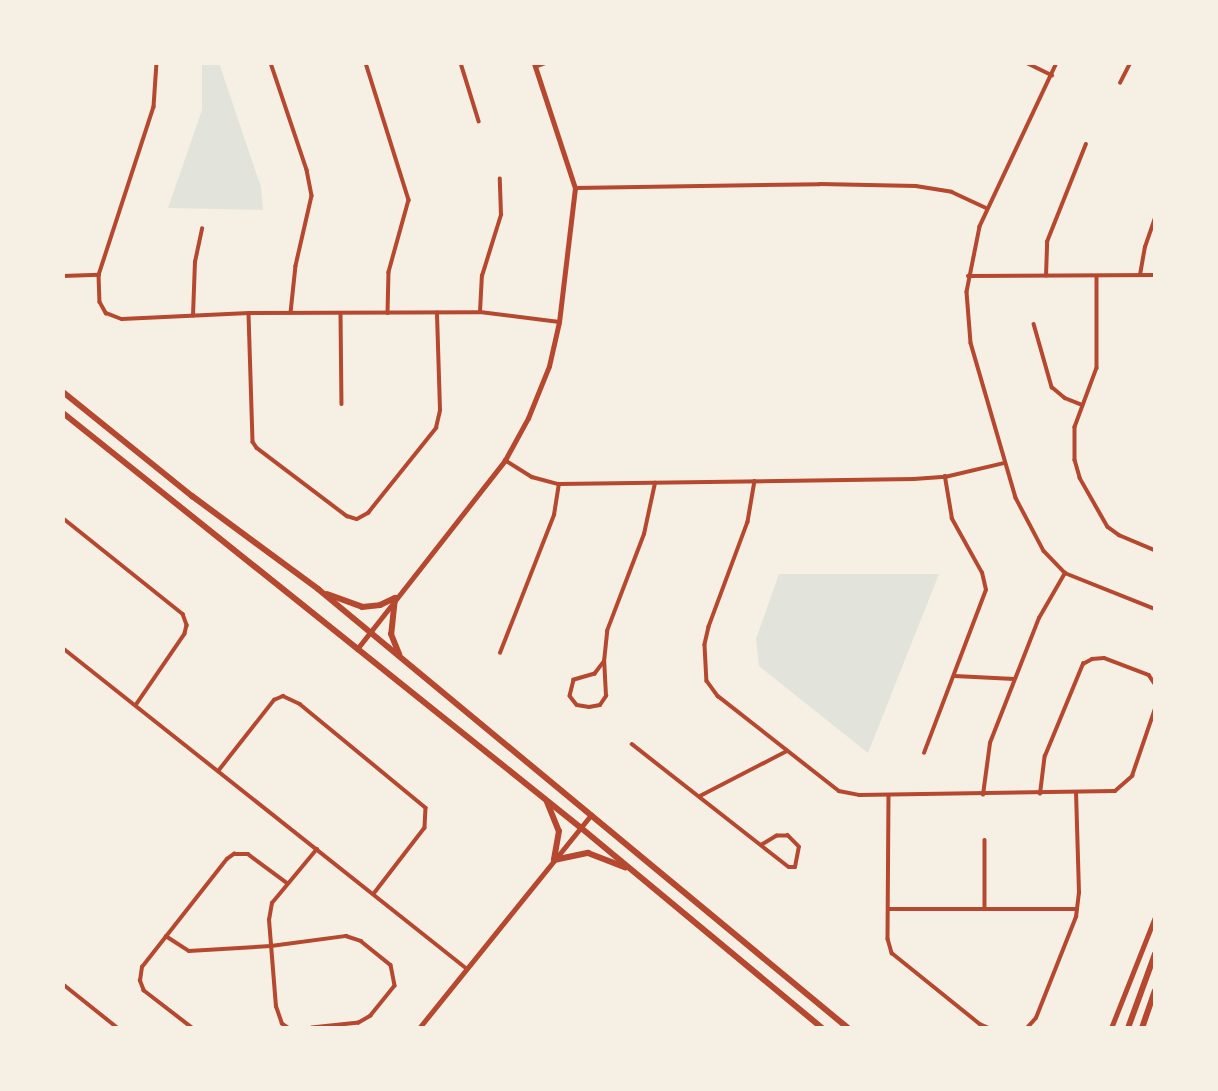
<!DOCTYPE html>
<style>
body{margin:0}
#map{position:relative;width:1218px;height:1091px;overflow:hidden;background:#f6efe4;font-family:Lato,sans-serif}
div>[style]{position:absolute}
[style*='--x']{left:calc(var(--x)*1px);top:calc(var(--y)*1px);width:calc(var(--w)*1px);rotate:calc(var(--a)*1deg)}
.green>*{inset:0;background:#e2e4dc}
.minor>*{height:3.5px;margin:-1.75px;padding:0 1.75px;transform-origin:1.75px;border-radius:1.75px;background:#b5482f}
.tertiary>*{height:5px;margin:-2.5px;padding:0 2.5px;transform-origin:2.5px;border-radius:2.5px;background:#b5482f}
.primary>*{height:6px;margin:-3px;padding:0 3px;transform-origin:3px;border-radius:3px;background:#b5482f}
.trunk>*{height:6px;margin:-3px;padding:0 3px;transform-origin:3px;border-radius:3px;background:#b5482f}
span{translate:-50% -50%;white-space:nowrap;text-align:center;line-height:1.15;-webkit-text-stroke:7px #f6efe4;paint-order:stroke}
.frame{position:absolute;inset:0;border:65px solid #f6efe4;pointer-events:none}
</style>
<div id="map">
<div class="green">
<div style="clip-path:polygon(202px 63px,219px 63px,261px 187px,263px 210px,168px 208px,202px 110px)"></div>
<div style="clip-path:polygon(779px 574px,939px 574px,868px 753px,759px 666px,756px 639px)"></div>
</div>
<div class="minor">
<div style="--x:157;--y:63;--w:44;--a:93.9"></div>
<div style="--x:154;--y:107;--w:177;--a:108.1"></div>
<div style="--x:99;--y:275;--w:27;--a:88"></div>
<div style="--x:100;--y:302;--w:13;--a:61"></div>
<div style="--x:106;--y:313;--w:17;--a:21"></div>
<div style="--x:122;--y:319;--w:127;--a:-2.7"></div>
<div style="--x:249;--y:313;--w:231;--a:-0.2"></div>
<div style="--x:480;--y:312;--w:80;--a:7.2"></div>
<div style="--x:271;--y:63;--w:113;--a:71.4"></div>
<div style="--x:307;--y:170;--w:26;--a:79"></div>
<div style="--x:312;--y:196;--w:72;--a:102.9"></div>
<div style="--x:296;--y:266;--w:47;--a:96.1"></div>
<div style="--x:366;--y:63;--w:144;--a:72.6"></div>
<div style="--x:409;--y:200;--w:75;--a:105.5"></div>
<div style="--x:389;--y:272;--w:41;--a:91.4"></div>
<div style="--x:461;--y:63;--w:61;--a:72.8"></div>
<div style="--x:1027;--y:63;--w:28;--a:26"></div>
<div style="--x:1057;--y:63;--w:181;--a:115.2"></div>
<div style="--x:980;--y:227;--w:66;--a:101.3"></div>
<div style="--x:967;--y:292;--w:51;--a:85.5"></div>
<div style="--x:971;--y:343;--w:161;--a:73.8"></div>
<div style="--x:1016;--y:498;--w:60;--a:62.2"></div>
<div style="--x:1044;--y:551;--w:30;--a:46"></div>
<div style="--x:1065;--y:573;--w:97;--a:21.8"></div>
<div style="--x:535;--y:67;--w:12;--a:-20"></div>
<div style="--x:1120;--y:83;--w:22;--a:-63"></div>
<div style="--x:575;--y:188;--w:245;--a:-0.9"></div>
<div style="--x:820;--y:184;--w:96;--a:1.2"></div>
<div style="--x:916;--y:186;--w:36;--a:9"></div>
<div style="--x:952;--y:192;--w:38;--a:25"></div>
<div style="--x:1140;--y:275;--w:28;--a:-80"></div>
<div style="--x:1145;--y:247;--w:31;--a:-71"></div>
<div style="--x:63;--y:276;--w:36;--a:-2"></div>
<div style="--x:968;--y:276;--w:187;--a:-0.3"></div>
<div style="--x:1046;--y:276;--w:34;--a:-88"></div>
<div style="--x:1047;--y:242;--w:105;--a:-68.3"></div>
<div style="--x:1097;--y:276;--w:92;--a:90"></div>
<div style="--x:1097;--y:368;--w:63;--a:110.4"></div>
<div style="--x:1075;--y:427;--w:33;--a:90"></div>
<div style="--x:1075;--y:460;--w:19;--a:74"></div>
<div style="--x:1080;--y:478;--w:56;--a:60.3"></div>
<div style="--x:1108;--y:527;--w:14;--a:36"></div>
<div style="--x:1119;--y:535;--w:39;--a:23"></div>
<div style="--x:480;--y:312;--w:36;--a:-87"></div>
<div style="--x:482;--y:276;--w:64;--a:-72.7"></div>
<div style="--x:501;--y:215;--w:36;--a:-92"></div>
<div style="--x:341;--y:313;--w:91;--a:89.4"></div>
<div style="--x:249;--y:314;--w:128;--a:88.2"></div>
<div style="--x:253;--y:442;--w:7;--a:56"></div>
<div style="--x:257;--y:448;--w:113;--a:37.1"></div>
<div style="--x:347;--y:516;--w:10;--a:17"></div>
<div style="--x:357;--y:519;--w:13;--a:-29"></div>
<div style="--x:368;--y:513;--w:109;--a:-51.3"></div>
<div style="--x:436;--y:428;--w:18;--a:-77"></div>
<div style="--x:440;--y:410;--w:97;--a:-91.8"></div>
<div style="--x:193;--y:316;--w:54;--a:-87.9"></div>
<div style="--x:195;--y:262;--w:34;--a:-78"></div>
<div style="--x:1034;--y:324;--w:66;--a:74.1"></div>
<div style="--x:1052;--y:387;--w:17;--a:40"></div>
<div style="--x:1065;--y:398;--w:18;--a:22"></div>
<div style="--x:505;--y:460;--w:32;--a:32"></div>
<div style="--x:532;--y:477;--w:28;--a:15"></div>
<div style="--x:559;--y:484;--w:355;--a:-0.8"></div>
<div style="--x:914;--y:479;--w:31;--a:-4"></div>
<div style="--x:945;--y:477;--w:61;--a:-13.3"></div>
<div style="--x:755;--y:481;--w:42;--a:99.7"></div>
<div style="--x:748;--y:522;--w:112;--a:110.4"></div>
<div style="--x:709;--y:627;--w:18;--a:103"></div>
<div style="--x:705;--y:645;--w:36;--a:87"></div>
<div style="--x:707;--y:681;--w:19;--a:54"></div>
<div style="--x:718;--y:696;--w:154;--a:38.1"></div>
<div style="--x:839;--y:791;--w:20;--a:11"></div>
<div style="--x:859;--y:795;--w:256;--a:-0.9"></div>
<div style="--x:1115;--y:791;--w:23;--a:-41"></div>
<div style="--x:1132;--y:776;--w:71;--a:-71.1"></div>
<div style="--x:63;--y:518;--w:154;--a:38.7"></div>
<div style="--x:183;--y:614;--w:12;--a:70"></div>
<div style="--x:187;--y:625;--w:9;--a:103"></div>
<div style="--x:185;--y:634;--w:85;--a:124.4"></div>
<div style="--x:63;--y:648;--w:515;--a:38.45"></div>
<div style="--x:500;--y:653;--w:148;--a:-68.6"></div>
<div style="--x:554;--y:515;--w:31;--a:-81"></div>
<div style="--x:604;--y:662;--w:15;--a:127"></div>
<div style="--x:595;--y:674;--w:22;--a:164"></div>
<div style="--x:574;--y:680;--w:16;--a:104"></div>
<div style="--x:570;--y:696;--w:11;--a:52"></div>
<div style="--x:577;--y:705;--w:12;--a:9"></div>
<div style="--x:589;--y:707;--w:11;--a:-10"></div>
<div style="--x:600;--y:705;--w:11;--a:-56"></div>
<div style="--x:606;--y:696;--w:34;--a:-93"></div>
<div style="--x:604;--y:662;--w:31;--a:-84"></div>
<div style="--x:607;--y:631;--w:104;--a:-69.1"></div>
<div style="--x:644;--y:534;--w:52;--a:-77.8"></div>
<div style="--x:955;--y:676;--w:59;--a:2.9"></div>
<div style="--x:632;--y:744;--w:199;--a:38.1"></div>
<div style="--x:789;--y:867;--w:6;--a:0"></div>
<div style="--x:795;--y:867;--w:20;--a:-79"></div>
<div style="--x:799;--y:847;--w:16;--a:-135"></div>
<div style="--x:788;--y:836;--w:11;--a:180"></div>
<div style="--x:777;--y:836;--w:17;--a:149"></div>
<div style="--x:924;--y:753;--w:174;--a:-69.2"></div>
<div style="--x:986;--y:590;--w:17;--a:-103"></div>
<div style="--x:982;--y:573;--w:62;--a:-119.1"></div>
<div style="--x:952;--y:519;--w:43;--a:-99.5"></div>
<div style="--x:219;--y:770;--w:89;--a:-51.8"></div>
<div style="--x:274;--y:700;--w:10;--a:-24"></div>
<div style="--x:283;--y:696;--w:19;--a:25"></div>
<div style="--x:300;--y:704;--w:163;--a:39.5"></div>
<div style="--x:426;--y:808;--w:20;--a:93"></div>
<div style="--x:425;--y:828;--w:83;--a:127.7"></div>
<div style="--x:1040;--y:794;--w:38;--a:-83"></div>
<div style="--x:1045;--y:756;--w:100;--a:-67.6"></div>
<div style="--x:1083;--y:664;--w:10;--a:-29"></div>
<div style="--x:1092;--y:659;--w:12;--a:-5"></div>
<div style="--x:1104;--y:658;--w:48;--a:20.7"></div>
<div style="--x:1149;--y:675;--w:11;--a:56"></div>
<div style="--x:889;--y:795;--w:144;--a:90.4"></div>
<div style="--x:888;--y:939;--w:15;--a:74"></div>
<div style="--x:892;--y:953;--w:113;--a:38.9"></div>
<div style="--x:980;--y:1024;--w:10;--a:24"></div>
<div style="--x:983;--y:795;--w:52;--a:-82.3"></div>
<div style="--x:990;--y:743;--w:134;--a:-68.6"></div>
<div style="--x:1039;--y:618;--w:52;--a:-60"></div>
<div style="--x:700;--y:796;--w:98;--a:-27.3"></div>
<div style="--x:985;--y:840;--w:69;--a:90"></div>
<div style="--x:889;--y:909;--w:188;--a:0"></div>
<div style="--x:166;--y:936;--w:27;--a:33"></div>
<div style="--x:189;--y:951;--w:82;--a:-3.5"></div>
<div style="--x:271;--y:946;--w:76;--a:-7.6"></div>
<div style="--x:346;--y:936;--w:16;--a:18"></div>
<div style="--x:361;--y:941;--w:38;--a:39"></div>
<div style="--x:391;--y:965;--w:21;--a:79"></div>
<div style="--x:395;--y:986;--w:38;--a:129"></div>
<div style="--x:371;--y:1016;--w:14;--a:150"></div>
<div style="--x:359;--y:1023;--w:47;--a:173.9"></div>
<div style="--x:63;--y:984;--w:70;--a:38.7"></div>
<div style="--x:192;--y:1028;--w:61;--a:-142.4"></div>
<div style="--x:144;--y:991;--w:11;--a:-112"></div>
<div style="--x:140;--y:981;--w:14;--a:-82"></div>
<div style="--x:142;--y:967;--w:137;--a:-51.8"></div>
<div style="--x:227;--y:859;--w:9;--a:-36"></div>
<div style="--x:234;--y:854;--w:14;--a:0"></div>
<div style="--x:248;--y:854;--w:49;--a:36.6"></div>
<div style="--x:288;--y:1028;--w:7;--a:-146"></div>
<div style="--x:282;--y:1024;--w:18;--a:-109"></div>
<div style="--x:276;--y:1007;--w:87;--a:-94.6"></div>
<div style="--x:269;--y:920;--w:17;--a:-80"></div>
<div style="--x:272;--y:903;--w:70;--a:-50.2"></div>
<div style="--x:1027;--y:1028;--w:13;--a:-48"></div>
<div style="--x:1036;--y:1018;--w:109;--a:-68.4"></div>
<div style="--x:1076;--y:917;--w:24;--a:-83"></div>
<div style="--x:1079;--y:893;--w:99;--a:-91.7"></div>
</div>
<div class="tertiary">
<div style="--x:357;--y:649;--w:240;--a:-51.9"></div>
<div style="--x:505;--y:460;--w:48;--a:-61.3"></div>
<div style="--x:528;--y:418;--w:56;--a:-68"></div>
<div style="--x:549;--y:366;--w:45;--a:-77.2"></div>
<div style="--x:559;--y:322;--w:135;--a:-83.2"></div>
<div style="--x:575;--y:188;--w:132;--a:-108.2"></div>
<div style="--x:419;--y:1028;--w:274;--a:-51.1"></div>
<div style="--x:1111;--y:1028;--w:119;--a:-68.4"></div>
<div style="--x:1155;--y:1028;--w:1;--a:-90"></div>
</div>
<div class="primary">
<div style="--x:63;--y:392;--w:166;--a:38.9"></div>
<div style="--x:192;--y:496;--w:157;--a:36.4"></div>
<div style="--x:318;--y:589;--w:688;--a:39.64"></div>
<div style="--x:63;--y:413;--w:662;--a:38.69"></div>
<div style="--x:580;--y:827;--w:315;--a:39.7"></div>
<div style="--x:327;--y:594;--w:37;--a:20"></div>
<div style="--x:362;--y:607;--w:18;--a:-6"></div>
<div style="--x:380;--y:605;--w:17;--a:-25"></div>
<div style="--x:395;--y:598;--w:36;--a:96"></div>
<div style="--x:391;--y:634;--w:22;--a:68"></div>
<div style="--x:547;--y:802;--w:31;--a:68"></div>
<div style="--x:559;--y:831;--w:29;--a:100"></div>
<div style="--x:554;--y:860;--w:35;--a:-12"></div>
<div style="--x:588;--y:853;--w:40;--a:21"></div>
</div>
<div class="trunk">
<div style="--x:1128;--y:1028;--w:79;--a:-70"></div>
<div style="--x:1142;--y:1028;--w:39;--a:-71"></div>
</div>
<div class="frame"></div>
</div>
